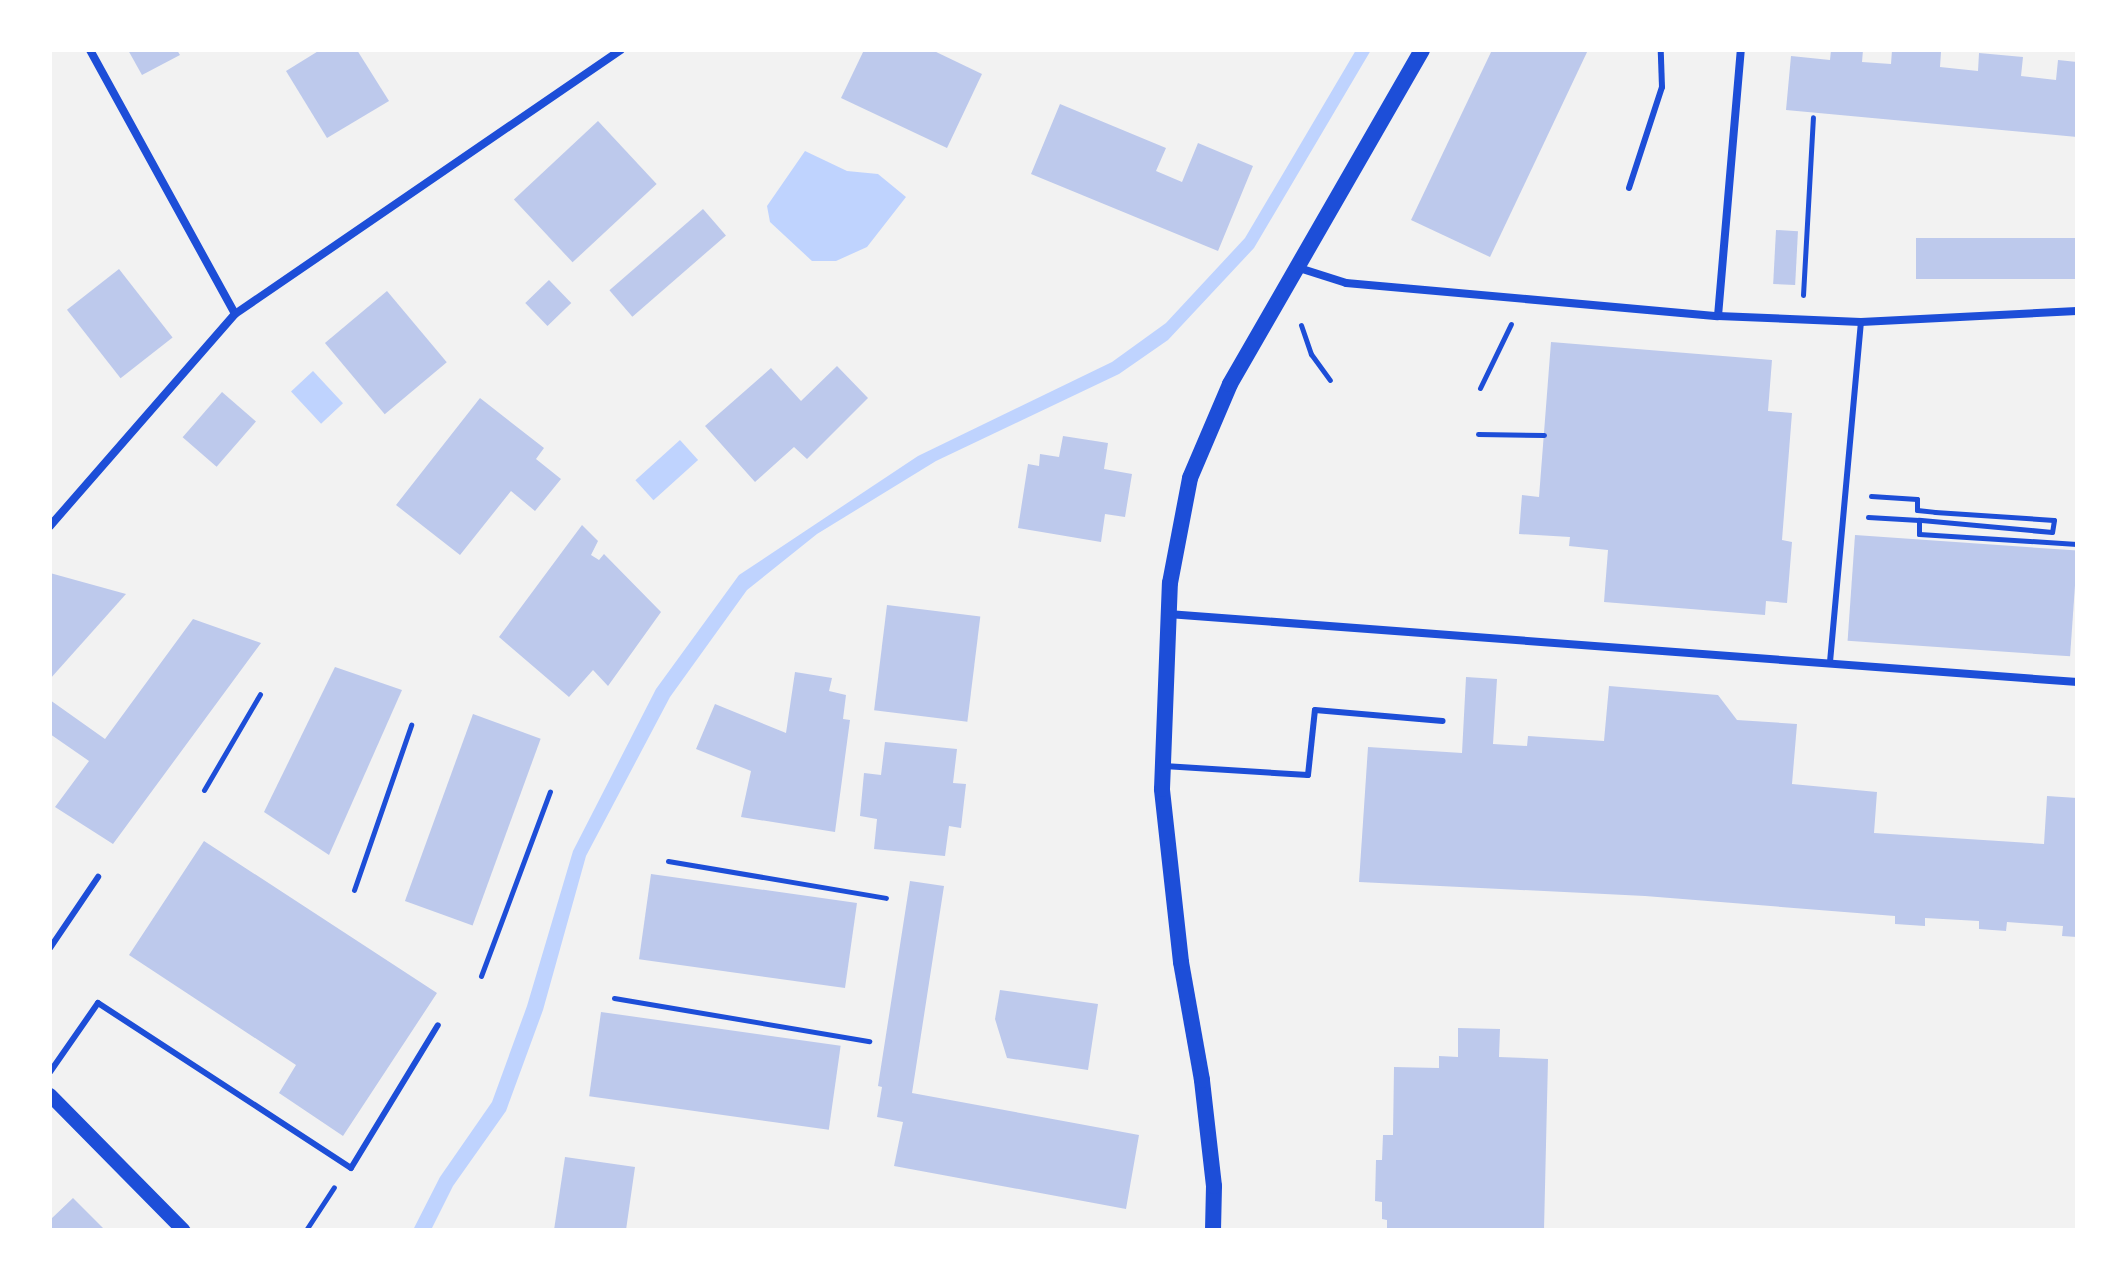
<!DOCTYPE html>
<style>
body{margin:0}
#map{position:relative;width:2127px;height:1280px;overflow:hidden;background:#f2f2f2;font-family:"Roboto Condensed",sans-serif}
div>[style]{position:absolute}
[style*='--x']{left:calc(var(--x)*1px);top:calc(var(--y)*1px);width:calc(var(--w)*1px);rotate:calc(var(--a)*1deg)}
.water>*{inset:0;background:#bfd3fe;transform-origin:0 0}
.building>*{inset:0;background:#bdc9ec;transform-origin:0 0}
.path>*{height:5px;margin:-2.5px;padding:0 2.5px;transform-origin:2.5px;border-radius:2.5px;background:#1d4ed8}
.service>*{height:6px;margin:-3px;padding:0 3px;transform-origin:3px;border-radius:3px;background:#1d4ed8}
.minor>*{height:8px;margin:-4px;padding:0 4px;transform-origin:4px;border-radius:4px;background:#1d4ed8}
.tertiary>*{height:14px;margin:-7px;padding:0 7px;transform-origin:7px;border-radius:7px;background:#1d4ed8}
.secondary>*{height:16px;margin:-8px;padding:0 8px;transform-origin:8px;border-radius:8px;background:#1d4ed8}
span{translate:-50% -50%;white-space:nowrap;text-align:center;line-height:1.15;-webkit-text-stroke:6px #fff;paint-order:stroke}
.frame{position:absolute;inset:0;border:52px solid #fff;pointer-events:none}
</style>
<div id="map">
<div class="water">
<div style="clip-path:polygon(1356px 50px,1371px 50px,1254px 248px,1168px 340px,1119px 374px,936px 461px,817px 534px,747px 590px,670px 697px,586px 856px,543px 1010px,506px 1111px,453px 1186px,431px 1230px,413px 1230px,440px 1177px,492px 1102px,527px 1006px,573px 851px,656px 689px,739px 575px,918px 456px,1112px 362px,1166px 323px,1245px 238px)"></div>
<div style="clip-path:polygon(805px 151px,847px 171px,878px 174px,906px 197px,867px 247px,836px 261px,812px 261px,770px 222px,767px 206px)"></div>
<div style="left:313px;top:371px;width:44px;height:30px;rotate:47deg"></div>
<div style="left:680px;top:440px;width:27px;height:60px;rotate:48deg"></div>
</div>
<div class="building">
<div style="clip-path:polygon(128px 50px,177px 50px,180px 55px,142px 75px)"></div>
<div style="clip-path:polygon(320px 50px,357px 50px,389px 101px,327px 138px,286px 71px)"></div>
<div style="clip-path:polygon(864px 50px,932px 50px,982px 74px,947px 148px,841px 98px)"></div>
<div style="clip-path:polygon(1492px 50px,1588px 50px,1490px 257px,1411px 220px)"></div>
<div style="clip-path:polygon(1831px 50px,1863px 50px,1862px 62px,1891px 64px,1892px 50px,1941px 52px,1940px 67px,1978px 71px,1979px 53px,2023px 57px,2021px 76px,2056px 80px,2058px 60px,2077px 62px,2077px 137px,1786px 110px,1791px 56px,1830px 60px)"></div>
<div style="clip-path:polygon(1060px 104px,1166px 148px,1156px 171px,1182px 182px,1198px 143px,1253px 166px,1218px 251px,1031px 174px)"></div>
<div style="left:598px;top:121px;width:86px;height:115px;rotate:47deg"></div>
<div style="left:703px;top:209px;width:35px;height:124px;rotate:49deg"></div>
<div style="left:1776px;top:230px;width:22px;height:54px;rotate:3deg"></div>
<div style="left:2077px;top:238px;width:41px;height:161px;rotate:90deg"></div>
<div style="left:119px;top:269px;width:87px;height:66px;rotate:52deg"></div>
<div style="left:549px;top:280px;width:32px;height:33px;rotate:46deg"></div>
<div style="left:387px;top:291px;width:93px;height:81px;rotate:50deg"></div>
<div style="clip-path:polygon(1551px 342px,1772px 360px,1768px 411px,1792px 413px,1782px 540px,1792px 542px,1787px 603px,1766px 601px,1765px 615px,1604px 602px,1608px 550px,1569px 546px,1570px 537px,1519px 534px,1522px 495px,1539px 497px)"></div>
<div style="clip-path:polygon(837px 366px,868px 398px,807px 459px,794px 447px,755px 482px,705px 426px,771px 368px,801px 401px)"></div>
<div style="left:222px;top:392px;width:45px;height:60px;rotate:41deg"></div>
<div style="clip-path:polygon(480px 398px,544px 448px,536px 459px,561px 479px,535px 511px,511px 491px,460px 555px,396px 505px)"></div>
<div style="clip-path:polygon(1063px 436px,1108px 443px,1104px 469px,1132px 474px,1125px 517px,1105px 514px,1101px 542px,1018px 528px,1028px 464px,1039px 466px,1040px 454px,1059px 457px)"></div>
<div style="clip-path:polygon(582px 525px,598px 541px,591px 555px,599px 560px,604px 554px,661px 612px,608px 686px,593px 670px,569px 697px,499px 637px)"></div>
<div style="left:1855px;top:535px;width:223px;height:106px;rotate:4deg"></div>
<div style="clip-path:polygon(50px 573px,126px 594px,50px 679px)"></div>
<div style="left:887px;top:605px;width:94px;height:106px;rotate:7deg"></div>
<div style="clip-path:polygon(193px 619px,261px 643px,113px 844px,55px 807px,89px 761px,50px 734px,50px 700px,105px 739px)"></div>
<div style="clip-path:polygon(335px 667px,402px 690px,329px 855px,264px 812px)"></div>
<div style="clip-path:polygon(795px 672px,832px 678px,829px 691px,846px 695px,843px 719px,850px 720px,835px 832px,741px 817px,751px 771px,696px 749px,715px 704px,786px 733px)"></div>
<div style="clip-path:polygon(1466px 677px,1497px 679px,1493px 744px,1527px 746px,1528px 736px,1604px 741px,1609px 686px,1718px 695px,1737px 720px,1797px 724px,1792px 784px,1877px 792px,1874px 833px,2044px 844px,2047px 796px,2077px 798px,2077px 937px,2062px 936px,2063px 926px,2007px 922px,2006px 931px,1979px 929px,1979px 921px,1925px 918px,1925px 926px,1895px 924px,1895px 916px,1645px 896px,1359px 882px,1368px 747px,1462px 753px)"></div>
<div style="left:473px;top:714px;width:72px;height:199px;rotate:20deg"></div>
<div style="clip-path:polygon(885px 742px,957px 749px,953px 783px,966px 784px,961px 828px,949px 826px,945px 856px,874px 849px,877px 819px,860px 816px,864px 773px,881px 775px)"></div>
<div style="clip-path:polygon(204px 841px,437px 993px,343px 1136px,279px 1093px,296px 1065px,129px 955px)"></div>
<div style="left:651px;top:874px;width:208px;height:86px;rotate:8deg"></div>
<div style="clip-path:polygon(910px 881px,944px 886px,912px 1093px,1139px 1135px,1126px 1209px,894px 1166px,903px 1122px,877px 1117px,882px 1087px,878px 1086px)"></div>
<div style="clip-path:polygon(1000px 990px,1098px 1004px,1088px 1070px,1007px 1058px,995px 1019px)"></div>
<div style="left:601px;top:1012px;width:242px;height:85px;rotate:8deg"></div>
<div style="clip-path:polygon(1458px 1028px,1500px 1029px,1499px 1057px,1548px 1059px,1544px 1230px,1387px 1230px,1387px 1220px,1382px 1219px,1382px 1202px,1375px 1201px,1376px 1160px,1382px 1160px,1383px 1135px,1393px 1135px,1394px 1067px,1439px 1068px,1439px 1056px,1458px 1057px)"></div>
<div style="clip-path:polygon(565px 1157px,635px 1167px,626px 1230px,554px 1230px)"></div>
<div style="clip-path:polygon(73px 1198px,105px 1230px,50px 1230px,50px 1220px)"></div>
</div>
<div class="path">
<div style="--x:1803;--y:295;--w:178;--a:-86.8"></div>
<div style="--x:1301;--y:325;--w:31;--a:71"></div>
<div style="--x:1311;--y:354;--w:32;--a:54"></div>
<div style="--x:1480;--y:388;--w:71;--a:-64.2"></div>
<div style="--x:1478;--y:434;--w:66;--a:0.9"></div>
<div style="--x:1871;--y:496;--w:46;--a:3.7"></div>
<div style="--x:1917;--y:499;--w:11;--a:90"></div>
<div style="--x:1917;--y:510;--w:18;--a:6"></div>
<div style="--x:1935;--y:512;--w:119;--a:3.8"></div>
<div style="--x:2054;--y:520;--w:12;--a:99"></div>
<div style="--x:2052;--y:532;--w:134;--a:-174.8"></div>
<div style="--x:1919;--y:520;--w:14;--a:90"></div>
<div style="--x:1919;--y:534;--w:158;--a:3.6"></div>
<div style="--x:1868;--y:517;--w:51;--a:3.4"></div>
<div style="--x:204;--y:790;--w:111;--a:-59.7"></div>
<div style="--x:668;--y:861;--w:221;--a:9.6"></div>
<div style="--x:354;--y:890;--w:175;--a:-70.9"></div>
<div style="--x:481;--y:976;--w:197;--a:-69.5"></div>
<div style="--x:614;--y:998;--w:259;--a:9.6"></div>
<div style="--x:306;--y:1230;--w:51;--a:-56.9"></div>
</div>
<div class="service">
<div style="--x:1629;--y:188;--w:106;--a:-71.9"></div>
<div style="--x:1662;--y:87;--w:37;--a:-92"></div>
<div style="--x:1830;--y:662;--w:341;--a:-84.8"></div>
<div style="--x:1164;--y:766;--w:144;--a:3.6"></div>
<div style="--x:1308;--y:775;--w:65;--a:-83.9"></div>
<div style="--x:1315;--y:710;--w:128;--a:4.9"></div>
<div style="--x:50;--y:948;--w:86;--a:-55.9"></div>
<div style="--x:50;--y:1072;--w:84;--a:-55.2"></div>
<div style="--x:98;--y:1003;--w:302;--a:33.1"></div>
<div style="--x:351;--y:1168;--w:167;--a:-58.7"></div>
</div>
<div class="minor">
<div style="--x:90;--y:50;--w:301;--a:61.2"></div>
<div style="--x:1296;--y:267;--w:52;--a:17.7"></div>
<div style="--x:1346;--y:283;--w:373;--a:5.1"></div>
<div style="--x:1718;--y:316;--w:143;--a:2.4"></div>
<div style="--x:1861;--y:322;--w:216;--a:-2.9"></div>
<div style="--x:1718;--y:316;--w:267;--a:-85.1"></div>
<div style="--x:50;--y:526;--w:281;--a:-48.9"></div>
<div style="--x:235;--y:314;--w:468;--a:-34.4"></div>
<div style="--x:1168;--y:614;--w:912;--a:4.28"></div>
</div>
<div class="tertiary">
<div style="--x:50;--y:1095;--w:190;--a:45.4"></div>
</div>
<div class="secondary">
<div style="--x:1213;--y:1230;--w:44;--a:-88.7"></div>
<div style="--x:1214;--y:1186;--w:107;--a:-96.5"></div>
<div style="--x:1202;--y:1080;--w:120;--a:-100.1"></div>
<div style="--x:1181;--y:962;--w:174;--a:-96.3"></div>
<div style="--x:1162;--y:789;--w:206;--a:-87.8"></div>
<div style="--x:1170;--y:583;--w:107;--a:-79.2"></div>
<div style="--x:1190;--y:478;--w:102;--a:-66.9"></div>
<div style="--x:1230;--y:384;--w:385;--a:-60.1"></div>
</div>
<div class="frame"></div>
</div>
